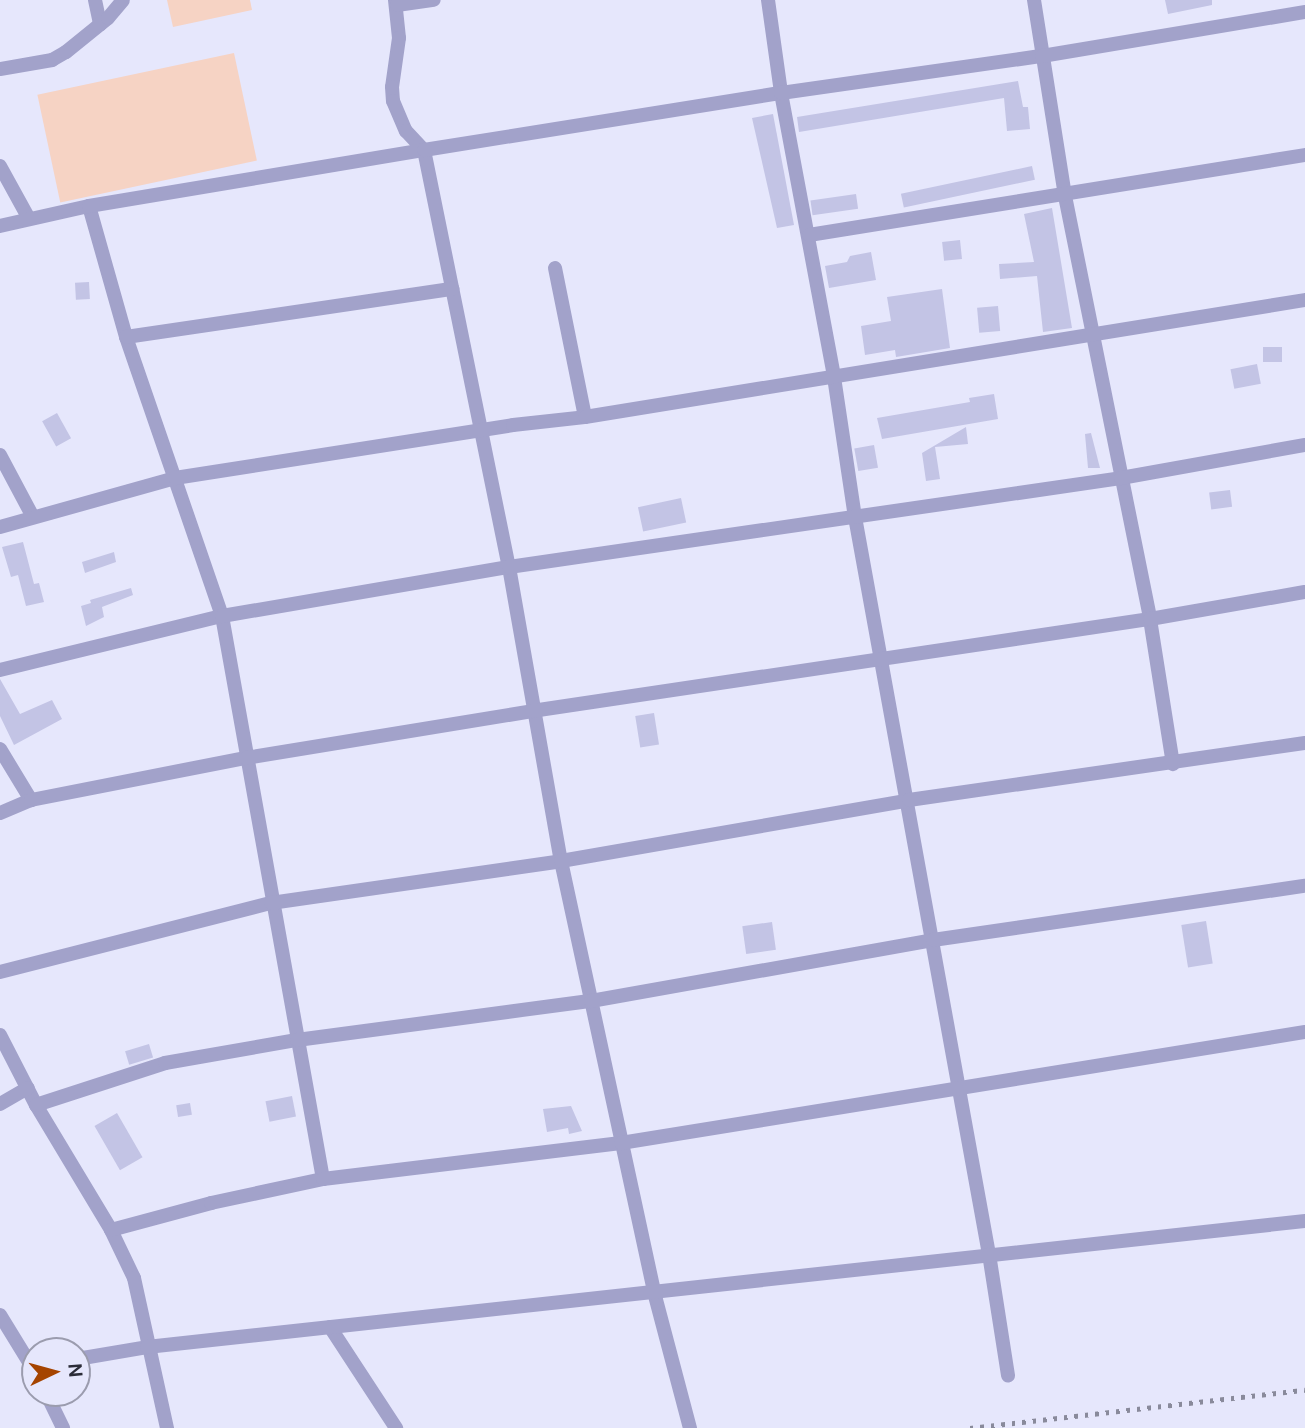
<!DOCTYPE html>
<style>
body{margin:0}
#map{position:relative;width:1305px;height:1428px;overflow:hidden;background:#e6e7fc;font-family:"DM Sans",sans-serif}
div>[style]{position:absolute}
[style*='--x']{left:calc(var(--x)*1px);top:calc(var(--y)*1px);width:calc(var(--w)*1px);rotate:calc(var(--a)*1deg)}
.green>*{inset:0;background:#f6d3c4;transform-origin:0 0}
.building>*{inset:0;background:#c3c4e5;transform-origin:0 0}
.minor>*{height:14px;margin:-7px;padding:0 7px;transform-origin:7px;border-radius:7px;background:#a2a2ca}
.rail>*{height:4.5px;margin-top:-2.25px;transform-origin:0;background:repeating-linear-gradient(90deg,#898a9b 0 3.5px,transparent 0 10.5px)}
span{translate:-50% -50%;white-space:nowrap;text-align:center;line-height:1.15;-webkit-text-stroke:6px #e6e7fc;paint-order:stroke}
.north{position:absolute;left:21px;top:1337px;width:70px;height:70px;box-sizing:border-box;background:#e6e7fc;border:2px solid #9b9cae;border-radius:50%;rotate:85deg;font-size:19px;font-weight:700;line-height:28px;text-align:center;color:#2b2c38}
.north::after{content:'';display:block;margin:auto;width:24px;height:32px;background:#a54400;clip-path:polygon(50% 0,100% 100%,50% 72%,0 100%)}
</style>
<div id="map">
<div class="green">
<div style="clip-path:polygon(167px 0,250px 0,252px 10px,173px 27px)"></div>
<div style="left:234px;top:53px;width:110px;height:201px;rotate:78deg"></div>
</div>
<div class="building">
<div style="clip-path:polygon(1165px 0,1212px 0,1212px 5px,1168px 14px)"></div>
<div style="clip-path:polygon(1018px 81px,1023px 107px,1028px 107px,1030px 129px,1007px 131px,1004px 98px,799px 132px,797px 117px)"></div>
<div style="clip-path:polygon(773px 114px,794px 225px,777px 228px,752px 118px)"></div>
<div style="left:1032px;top:166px;width:14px;height:134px;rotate:78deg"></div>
<div style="left:856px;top:194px;width:15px;height:46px;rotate:82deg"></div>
<div style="clip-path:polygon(1052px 208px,1072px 328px,1043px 332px,1037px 276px,1000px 279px,999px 264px,1034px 262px,1024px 214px)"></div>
<div style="left:960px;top:240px;width:19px;height:18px;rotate:84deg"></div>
<div style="clip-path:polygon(871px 252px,876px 280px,829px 288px,825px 266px,847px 262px,850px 256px)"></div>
<div style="left:89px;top:282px;width:17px;height:14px;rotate:87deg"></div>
<div style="clip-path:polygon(942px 289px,950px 348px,896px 357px,895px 350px,865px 355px,861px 326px,891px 321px,887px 297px)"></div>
<div style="left:998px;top:306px;width:25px;height:21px;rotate:85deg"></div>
<div style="left:1282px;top:347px;width:15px;height:19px;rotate:90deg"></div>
<div style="left:1257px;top:364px;width:20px;height:27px;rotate:79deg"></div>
<div style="clip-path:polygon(994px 394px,998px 419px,882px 439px,877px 418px,970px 402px,969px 398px)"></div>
<div style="left:57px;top:413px;width:29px;height:17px;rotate:61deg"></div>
<div style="clip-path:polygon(966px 427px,968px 444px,935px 447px,940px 479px,926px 481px,922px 453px)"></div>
<div style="clip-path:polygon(1091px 433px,1100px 468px,1088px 468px,1085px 434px)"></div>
<div style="left:874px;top:445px;width:23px;height:20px;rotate:80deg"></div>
<div style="left:1230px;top:490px;width:17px;height:21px;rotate:83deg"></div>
<div style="left:681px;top:498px;width:25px;height:44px;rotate:78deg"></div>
<div style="clip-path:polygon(23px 542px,34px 584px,39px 583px,44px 602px,26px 606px,18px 575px,11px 577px,2px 547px)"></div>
<div style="clip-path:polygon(114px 552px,116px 562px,85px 573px,82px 562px)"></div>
<div style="clip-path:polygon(131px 588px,133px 595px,102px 607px,104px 617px,86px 626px,81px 606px,91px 603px,90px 600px)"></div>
<div style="clip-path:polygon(0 679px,20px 714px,52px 700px,62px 719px,14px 745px,0 716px)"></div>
<div style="left:654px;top:713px;width:32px;height:19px;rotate:81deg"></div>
<div style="left:1206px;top:921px;width:43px;height:25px;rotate:81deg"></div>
<div style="left:772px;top:922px;width:28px;height:30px;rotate:82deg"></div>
<div style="left:149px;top:1044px;width:14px;height:25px;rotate:73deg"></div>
<div style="left:292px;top:1096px;width:21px;height:27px;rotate:79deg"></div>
<div style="left:190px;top:1103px;width:12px;height:14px;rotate:81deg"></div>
<div style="clip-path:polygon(571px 1106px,582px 1131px,569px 1134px,568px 1128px,547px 1132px,543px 1109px)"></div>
<div style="left:117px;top:1113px;width:51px;height:26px;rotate:60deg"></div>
</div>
<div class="minor">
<div style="--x:95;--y:0;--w:25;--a:78"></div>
<div style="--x:395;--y:0;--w:38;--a:84"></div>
<div style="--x:399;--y:38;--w:49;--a:98.1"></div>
<div style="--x:392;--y:87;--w:14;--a:86"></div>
<div style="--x:393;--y:101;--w:33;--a:67"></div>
<div style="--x:406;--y:131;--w:26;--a:47"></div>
<div style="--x:424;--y:150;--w:426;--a:78.5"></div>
<div style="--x:509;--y:567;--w:299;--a:80"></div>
<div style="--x:561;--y:861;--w:441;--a:77.8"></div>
<div style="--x:654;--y:1292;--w:141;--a:75.2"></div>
<div style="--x:768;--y:0;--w:94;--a:82"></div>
<div style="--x:781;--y:93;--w:289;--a:79.4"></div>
<div style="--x:834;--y:377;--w:142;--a:81.5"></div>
<div style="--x:855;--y:517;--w:749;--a:79.7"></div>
<div style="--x:989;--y:1254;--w:123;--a:81.1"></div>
<div style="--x:1034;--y:0;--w:198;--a:81"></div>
<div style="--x:1065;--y:196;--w:431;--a:78.6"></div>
<div style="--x:1150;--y:619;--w:147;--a:81"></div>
<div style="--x:397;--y:5;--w:37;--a:-8"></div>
<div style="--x:0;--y:69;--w:53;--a:-9.8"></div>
<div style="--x:52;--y:60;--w:16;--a:-30"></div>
<div style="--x:66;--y:52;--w:54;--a:-39"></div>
<div style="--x:108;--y:18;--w:23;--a:-50"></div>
<div style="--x:0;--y:166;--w:58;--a:61.2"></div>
<div style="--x:89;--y:206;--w:136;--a:74.2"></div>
<div style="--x:126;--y:337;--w:295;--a:71"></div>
<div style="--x:222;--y:616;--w:572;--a:79.83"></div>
<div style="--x:0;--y:226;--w:91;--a:-12.7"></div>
<div style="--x:89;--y:206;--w:340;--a:-9.5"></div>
<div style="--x:424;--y:150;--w:362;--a:-9.1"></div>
<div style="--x:781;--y:93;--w:264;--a:-8.1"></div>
<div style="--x:1042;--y:56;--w:267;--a:-9.5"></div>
<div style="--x:809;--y:235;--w:502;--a:-9.16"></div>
<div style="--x:555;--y:268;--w:152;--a:78.6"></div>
<div style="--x:126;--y:337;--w:330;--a:-8.4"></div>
<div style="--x:0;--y:455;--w:70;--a:62"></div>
<div style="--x:0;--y:527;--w:182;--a:-15.6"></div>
<div style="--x:175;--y:478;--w:342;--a:-8.9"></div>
<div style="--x:513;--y:425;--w:72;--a:-6.3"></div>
<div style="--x:585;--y:417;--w:729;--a:-9.23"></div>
<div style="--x:0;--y:670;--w:228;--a:-13.7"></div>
<div style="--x:222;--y:616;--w:291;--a:-9.7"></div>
<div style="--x:509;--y:567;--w:618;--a:-8.27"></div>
<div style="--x:1121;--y:478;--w:187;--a:-10.2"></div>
<div style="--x:0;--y:749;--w:60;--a:58.7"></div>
<div style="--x:0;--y:813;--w:34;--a:-23"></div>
<div style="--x:31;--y:800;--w:219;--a:-11.1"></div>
<div style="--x:246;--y:758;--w:290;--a:-9.3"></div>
<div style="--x:532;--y:711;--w:625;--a:-8.47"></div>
<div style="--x:1150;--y:619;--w:157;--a:-9.9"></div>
<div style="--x:0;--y:972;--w:280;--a:-14.3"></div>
<div style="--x:271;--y:903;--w:293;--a:-8.2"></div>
<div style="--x:561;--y:861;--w:353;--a:-9.9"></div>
<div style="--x:909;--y:800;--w:400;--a:-8.2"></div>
<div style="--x:0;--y:1035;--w:79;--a:62.8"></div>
<div style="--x:36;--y:1105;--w:146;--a:59"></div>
<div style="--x:111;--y:1230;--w:53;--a:64.4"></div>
<div style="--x:134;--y:1278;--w:154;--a:77.6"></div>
<div style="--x:0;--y:1104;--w:32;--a:-30"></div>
<div style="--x:36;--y:1105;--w:136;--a:-18"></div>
<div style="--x:165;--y:1063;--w:134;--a:-9.9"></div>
<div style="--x:297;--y:1040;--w:297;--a:-7.6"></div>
<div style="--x:591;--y:1001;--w:347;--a:-10.1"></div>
<div style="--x:933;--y:940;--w:376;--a:-8.3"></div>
<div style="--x:111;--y:1230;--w:104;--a:-15.1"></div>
<div style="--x:211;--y:1203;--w:115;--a:-12.1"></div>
<div style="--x:323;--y:1179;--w:300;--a:-6.9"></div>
<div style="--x:621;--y:1143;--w:693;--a:-9.22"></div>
<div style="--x:0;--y:1315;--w:67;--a:58.4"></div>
<div style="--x:330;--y:1327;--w:121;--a:56.8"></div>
<div style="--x:77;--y:1359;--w:71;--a:-9.7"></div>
<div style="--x:147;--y:1347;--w:1165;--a:-6.21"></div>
<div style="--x:46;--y:1393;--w:39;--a:64"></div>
</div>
<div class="rail">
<div style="--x:970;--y:1428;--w:337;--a:-6.5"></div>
</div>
<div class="north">N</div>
</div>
